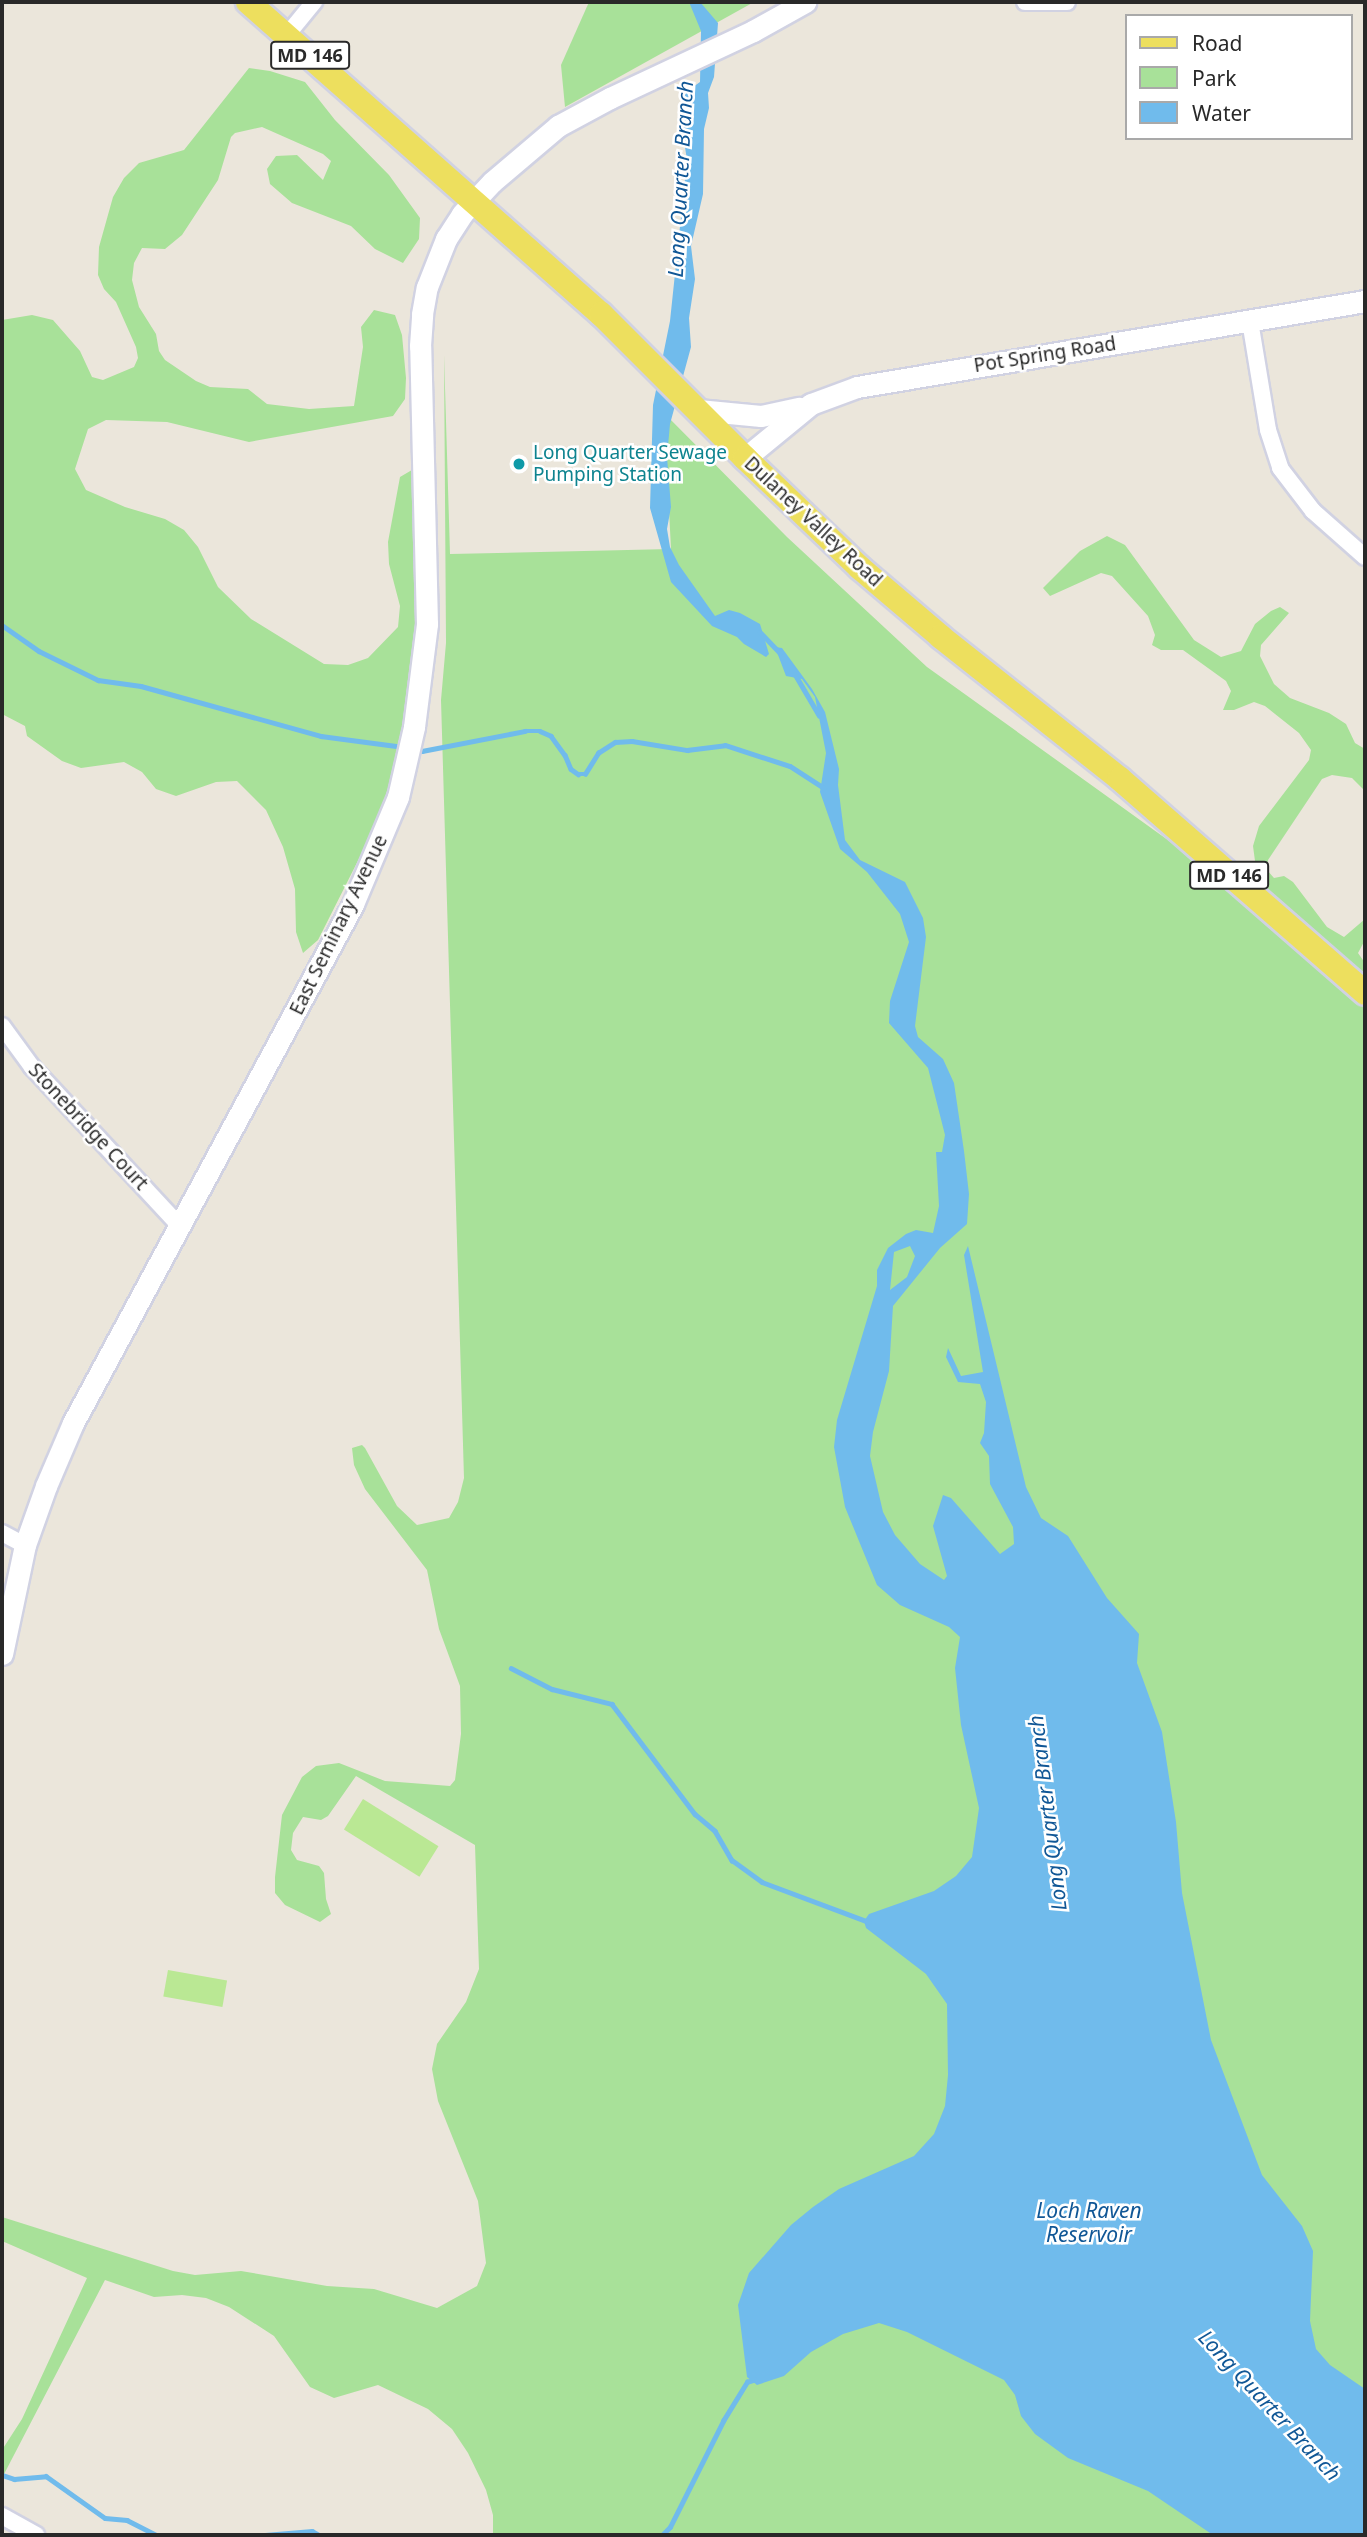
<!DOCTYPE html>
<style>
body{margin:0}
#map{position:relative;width:1367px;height:2537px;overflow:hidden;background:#ebe6db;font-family:"Noto Sans",sans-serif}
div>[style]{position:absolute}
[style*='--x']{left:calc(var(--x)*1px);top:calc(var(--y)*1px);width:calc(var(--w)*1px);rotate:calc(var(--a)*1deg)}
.green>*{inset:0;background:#a8e199}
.pitch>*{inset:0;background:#bae894;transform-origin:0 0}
.water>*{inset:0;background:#70bbec}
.stream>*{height:4.5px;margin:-2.25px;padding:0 2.25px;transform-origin:2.25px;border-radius:2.25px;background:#70bbec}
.roads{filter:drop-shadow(2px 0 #d1d2e2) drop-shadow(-2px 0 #d1d2e2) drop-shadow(0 2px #d1d2e2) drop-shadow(0 -2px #d1d2e2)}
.street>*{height:16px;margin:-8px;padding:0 8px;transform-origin:8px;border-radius:8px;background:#fff}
.secondary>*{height:21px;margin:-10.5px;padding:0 10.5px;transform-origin:10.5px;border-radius:10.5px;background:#fff}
.primary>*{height:24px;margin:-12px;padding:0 12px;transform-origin:12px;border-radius:12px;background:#eddf5e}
.dots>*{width:19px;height:19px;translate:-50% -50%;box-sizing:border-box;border:4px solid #fff;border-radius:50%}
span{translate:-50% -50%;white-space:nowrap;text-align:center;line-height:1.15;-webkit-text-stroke:5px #fff;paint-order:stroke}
.shield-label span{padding:2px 5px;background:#fff;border:2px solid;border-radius:5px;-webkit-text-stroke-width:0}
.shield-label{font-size:18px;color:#292929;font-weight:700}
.street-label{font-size:19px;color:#292929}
.culture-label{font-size:19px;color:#0d838f}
.left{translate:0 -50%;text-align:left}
.water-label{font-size:21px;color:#105796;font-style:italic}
.frame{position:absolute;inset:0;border:4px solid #292929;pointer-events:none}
.legend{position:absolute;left:1125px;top:14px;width:228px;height:126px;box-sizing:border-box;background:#fff;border:2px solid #a9a9a9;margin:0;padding:9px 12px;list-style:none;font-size:21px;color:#292929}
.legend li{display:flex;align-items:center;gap:14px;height:35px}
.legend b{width:35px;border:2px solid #a9a9a9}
</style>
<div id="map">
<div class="green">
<div style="clip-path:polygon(589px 2px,754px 2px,565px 107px,561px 65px)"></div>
<div style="clip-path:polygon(249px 68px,270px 71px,305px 82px,335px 120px,389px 175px,420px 218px,419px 239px,403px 263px,375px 249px,351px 226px,292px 203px,270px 184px,267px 169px,276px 156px,297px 155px,323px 180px,331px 161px,323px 154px,262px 127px,235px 133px,231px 137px,218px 180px,182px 235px,165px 249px,142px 248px,134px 263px,132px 280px,139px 307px,156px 334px,159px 351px,165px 360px,196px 381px,210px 387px,248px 389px,267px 404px,309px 409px,354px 406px,363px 347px,361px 327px,374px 310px,395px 315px,402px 335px,406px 378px,405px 399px,393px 416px,249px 442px,167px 422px,106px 420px,88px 429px,75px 469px,86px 490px,125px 507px,165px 519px,184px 530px,198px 547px,218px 587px,251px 619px,324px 664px,348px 665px,368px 658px,398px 627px,400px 606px,389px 564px,388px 542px,400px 477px,417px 467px,417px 643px,402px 748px,375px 827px,318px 940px,303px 953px,296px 932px,295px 889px,283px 847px,266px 810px,237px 781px,216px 782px,176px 796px,156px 789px,142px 772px,124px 762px,81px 768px,62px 761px,27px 736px,25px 726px,2px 714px,2px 320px,32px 315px,53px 320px,80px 351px,92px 377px,103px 380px,134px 367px,138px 358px,136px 347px,116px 302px,104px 289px,98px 275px,99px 247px,113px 197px,124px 178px,139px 163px,184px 150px)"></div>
<div style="clip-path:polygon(444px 354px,450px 554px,671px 549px,664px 413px,787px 537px,927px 667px,1211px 871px,1365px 1006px,1365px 2535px,493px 2535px,493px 2515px,486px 2490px,468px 2453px,452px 2429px,428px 2409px,378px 2385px,334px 2398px,310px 2387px,274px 2336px,229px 2307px,206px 2298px,182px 2295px,154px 2297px,105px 2280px,2px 2478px,2px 2450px,22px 2419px,87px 2278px,2px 2241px,2px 2217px,173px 2271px,195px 2275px,241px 2271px,327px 2286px,374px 2289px,437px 2308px,477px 2286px,486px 2263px,478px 2201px,438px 2101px,432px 2069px,437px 2044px,466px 2002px,479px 1969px,475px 1845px,356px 1776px,328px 1816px,321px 1820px,303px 1817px,293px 1833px,291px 1850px,297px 1860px,319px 1866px,324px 1873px,326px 1899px,331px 1914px,320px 1922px,285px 1905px,275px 1893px,275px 1877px,282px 1815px,302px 1777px,316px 1766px,339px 1763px,385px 1781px,450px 1786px,455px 1780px,461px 1734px,460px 1686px,439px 1629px,427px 1570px,365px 1489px,354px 1465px,352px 1448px,362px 1445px,365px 1448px,397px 1506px,417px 1525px,449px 1518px,458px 1502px,464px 1478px,441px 700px,446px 643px)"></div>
<div style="clip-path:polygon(1107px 536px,1125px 545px,1194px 640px,1221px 657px,1241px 651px,1255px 624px,1271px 611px,1280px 607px,1289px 613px,1261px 645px,1260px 656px,1274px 684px,1290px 698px,1329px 713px,1346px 724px,1355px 743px,1365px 749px,1365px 791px,1352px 778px,1332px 775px,1322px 779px,1268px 860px,1267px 870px,1274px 878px,1284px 876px,1293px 882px,1327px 927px,1344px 937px,1365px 919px,1365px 940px,1358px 953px,1365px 963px,1365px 976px,1285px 909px,1257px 876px,1253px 846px,1259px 826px,1309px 760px,1311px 750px,1299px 733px,1265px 706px,1254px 702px,1234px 710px,1223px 710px,1231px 691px,1226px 681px,1183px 650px,1161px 650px,1152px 645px,1155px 635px,1148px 616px,1112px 576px,1101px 573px,1050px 596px,1043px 588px,1080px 551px)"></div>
</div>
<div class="pitch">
<div style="left:363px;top:1799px;width:89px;height:36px;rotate:32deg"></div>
<div style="left:168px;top:1970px;width:60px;height:27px;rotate:10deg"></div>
</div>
<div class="water">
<div style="clip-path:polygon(689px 2px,700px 2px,718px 23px,714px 77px,708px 93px,709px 108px,704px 129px,703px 194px,691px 246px,695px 279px,689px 318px,691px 347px,670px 424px,667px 457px,671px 507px,667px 529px,670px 547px,679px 565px,715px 616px,729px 610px,740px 613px,760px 624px,769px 654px,766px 657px,744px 644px,737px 637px,712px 626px,671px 582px,650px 508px,653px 405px,670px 321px,687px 160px,682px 128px,683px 100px,686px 92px,700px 82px,701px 31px)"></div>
<div style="clip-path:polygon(evenodd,775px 647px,782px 648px,812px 689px,825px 712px,839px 769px,838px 785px,845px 840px,860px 860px,905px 882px,923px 918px,926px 937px,915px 1026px,918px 1037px,943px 1059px,954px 1083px,964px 1151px,969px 1194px,967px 1224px,940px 1248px,893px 1306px,889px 1371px,873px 1432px,870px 1456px,883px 1512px,895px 1535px,920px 1564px,944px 1580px,947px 1576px,933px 1526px,943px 1495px,951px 1498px,1000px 1554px,1014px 1544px,1013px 1527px,990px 1484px,989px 1456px,980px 1443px,984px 1433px,986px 1402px,980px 1384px,958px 1382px,946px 1357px,948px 1348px,961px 1376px,983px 1372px,964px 1255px,968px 1246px,1026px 1487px,1041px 1518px,1068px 1536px,1107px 1598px,1139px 1634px,1137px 1663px,1162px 1732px,1176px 1822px,1182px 1893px,1211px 2040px,1262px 2175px,1302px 2226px,1313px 2251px,1310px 2321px,1316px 2349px,1330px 2365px,1365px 2389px,1365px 2535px,1213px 2535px,1148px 2491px,1068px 2458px,1035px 2434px,1021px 2416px,1015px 2395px,1004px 2380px,907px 2332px,879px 2323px,843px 2334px,811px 2352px,784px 2376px,757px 2385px,747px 2377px,738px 2305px,749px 2273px,791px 2225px,813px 2207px,839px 2189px,914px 2156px,934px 2134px,945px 2106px,948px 2075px,947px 2004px,926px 1974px,866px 1928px,864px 1921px,869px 1914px,934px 1891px,956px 1876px,972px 1857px,979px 1808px,961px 1725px,955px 1668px,960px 1637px,949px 1627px,900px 1605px,877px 1585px,845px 1507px,834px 1447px,837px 1420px,877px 1286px,877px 1270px,888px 1248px,906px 1234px,916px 1230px,933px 1233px,939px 1206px,936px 1152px,942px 1152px,945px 1135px,928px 1068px,889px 1023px,890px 1001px,909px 942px,900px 914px,867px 872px,840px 849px,820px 792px,826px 753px,815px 697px,802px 679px,786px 676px,775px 647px,910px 1246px,915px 1256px,907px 1277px,890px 1290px,894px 1252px,910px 1246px)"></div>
</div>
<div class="stream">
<div style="--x:2;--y:625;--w:45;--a:35.1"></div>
<div style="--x:39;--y:651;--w:66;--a:26.2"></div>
<div style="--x:98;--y:680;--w:43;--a:7.9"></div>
<div style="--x:141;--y:686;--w:187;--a:15.5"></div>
<div style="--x:321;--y:736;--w:83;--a:7.6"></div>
<div style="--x:760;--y:632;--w:29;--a:46"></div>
<div style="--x:795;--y:674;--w:48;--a:59.7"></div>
<div style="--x:415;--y:750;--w:7;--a:8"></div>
<div style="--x:422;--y:751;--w:105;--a:-11"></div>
<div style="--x:525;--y:731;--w:15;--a:0"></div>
<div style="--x:540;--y:731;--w:12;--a:24"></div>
<div style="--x:551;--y:736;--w:24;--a:54"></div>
<div style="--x:565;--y:755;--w:15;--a:67"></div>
<div style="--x:571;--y:769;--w:9;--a:36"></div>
<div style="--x:578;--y:774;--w:7;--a:0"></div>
<div style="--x:585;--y:774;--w:25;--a:-58"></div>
<div style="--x:598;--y:753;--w:20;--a:-33"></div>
<div style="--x:615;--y:742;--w:17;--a:-3"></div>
<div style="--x:632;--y:741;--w:56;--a:9.3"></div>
<div style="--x:687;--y:750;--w:38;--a:-7"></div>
<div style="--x:725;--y:745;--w:68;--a:17.9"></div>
<div style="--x:790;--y:766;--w:40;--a:32.9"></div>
<div style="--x:511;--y:1668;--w:46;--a:27.1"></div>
<div style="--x:552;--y:1689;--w:62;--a:14"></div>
<div style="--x:612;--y:1704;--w:138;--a:53"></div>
<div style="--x:695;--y:1814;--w:26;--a:40"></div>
<div style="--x:715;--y:1831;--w:34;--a:60"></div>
<div style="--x:732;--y:1860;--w:37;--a:36"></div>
<div style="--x:762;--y:1882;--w:114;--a:20.5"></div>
<div style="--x:2;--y:2475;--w:13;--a:18"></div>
<div style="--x:14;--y:2479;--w:32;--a:-5"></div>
<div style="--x:46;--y:2476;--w:72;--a:35.4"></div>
<div style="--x:105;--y:2518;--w:22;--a:5"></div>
<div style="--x:127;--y:2520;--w:33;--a:27"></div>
<div style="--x:265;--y:2535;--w:47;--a:-4.9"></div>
<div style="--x:312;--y:2531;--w:8;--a:30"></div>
<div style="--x:662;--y:2535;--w:11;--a:-45"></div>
<div style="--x:670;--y:2527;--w:119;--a:-63.4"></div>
<div style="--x:723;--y:2421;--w:46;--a:-58.4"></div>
<div style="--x:747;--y:2382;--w:9;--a:-18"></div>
</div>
<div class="roads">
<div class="street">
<div style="--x:1025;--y:2;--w:42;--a:0"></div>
<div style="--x:287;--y:35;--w:43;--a:-50.7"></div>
<div style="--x:1250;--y:321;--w:110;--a:80.6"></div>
<div style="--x:1268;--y:430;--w:40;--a:72"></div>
<div style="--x:1280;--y:468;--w:54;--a:52.5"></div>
<div style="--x:1313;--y:511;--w:69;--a:41.5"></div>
<div style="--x:2;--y:1026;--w:51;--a:53.8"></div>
<div style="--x:32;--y:1067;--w:216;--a:47.1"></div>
<div style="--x:2;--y:1533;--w:26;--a:28"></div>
<div style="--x:2;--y:2516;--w:39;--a:29"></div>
</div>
<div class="secondary">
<div style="--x:698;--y:410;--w:63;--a:5.4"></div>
<div style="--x:761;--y:416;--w:39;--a:-12"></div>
<div style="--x:745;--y:458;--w:85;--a:-39.3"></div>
<div style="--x:811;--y:404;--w:49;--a:-20.3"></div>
<div style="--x:857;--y:387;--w:515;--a:-9.61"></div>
<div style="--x:2;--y:1654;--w:111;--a:-78.1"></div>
<div style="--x:25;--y:1545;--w:63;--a:-70.4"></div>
<div style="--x:46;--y:1486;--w:69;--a:-66.8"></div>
<div style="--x:73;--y:1423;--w:590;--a:-61.65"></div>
<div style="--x:353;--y:904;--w:116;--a:-67.2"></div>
<div style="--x:398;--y:797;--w:72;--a:-77.1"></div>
<div style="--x:414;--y:727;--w:104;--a:-82.8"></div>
<div style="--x:427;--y:624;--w:278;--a:-91.4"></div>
<div style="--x:420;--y:346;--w:32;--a:-86"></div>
<div style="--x:422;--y:314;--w:27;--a:-80"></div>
<div style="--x:427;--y:287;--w:52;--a:-68.4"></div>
<div style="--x:446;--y:239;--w:30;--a:-57"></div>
<div style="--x:462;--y:214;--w:44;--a:-46.8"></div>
<div style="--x:492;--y:182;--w:87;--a:-40.3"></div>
<div style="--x:558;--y:126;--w:59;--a:-28.3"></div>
<div style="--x:610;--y:98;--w:158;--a:-25.1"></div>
<div style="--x:753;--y:31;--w:60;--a:-29.1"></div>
</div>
<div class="primary">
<div style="--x:248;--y:2;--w:471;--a:41.5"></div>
<div style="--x:601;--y:314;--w:204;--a:45"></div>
<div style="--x:745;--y:458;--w:159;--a:43.7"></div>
<div style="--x:860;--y:568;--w:106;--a:40.4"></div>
<div style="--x:941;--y:637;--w:228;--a:38.4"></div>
<div style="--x:1120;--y:779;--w:325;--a:41.1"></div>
</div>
</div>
<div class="dots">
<div style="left:519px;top:464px;background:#0f9aa8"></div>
</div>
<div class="shield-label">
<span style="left:310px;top:55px">MD 146</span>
<span style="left:1229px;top:875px">MD 146</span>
</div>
<div class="street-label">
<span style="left:1045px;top:355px;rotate:-9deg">Pot Spring Road</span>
<span style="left:813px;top:522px;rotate:43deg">Dulaney Valley Road</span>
<span style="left:339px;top:925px;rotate:-64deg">East Seminary Avenue</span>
<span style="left:88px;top:1127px;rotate:47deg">Stonebridge Court</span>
</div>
<div class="culture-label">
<span class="left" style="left:533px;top:464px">Long Quarter Sewage<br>Pumping Station</span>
</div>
<div class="water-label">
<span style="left:680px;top:179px;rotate:-87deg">Long Quarter Branch</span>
<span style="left:1047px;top:1813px;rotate:-97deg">Long Quarter Branch</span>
<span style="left:1089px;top:2222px">Loch Raven<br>Reservoir</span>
<span style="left:1270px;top:2405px;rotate:47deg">Long Quarter Branch</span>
</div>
<div class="frame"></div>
<ul class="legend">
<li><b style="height:9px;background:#eddf5e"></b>Road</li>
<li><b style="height:19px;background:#a8e199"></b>Park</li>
<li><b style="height:19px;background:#70bbec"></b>Water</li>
</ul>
</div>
